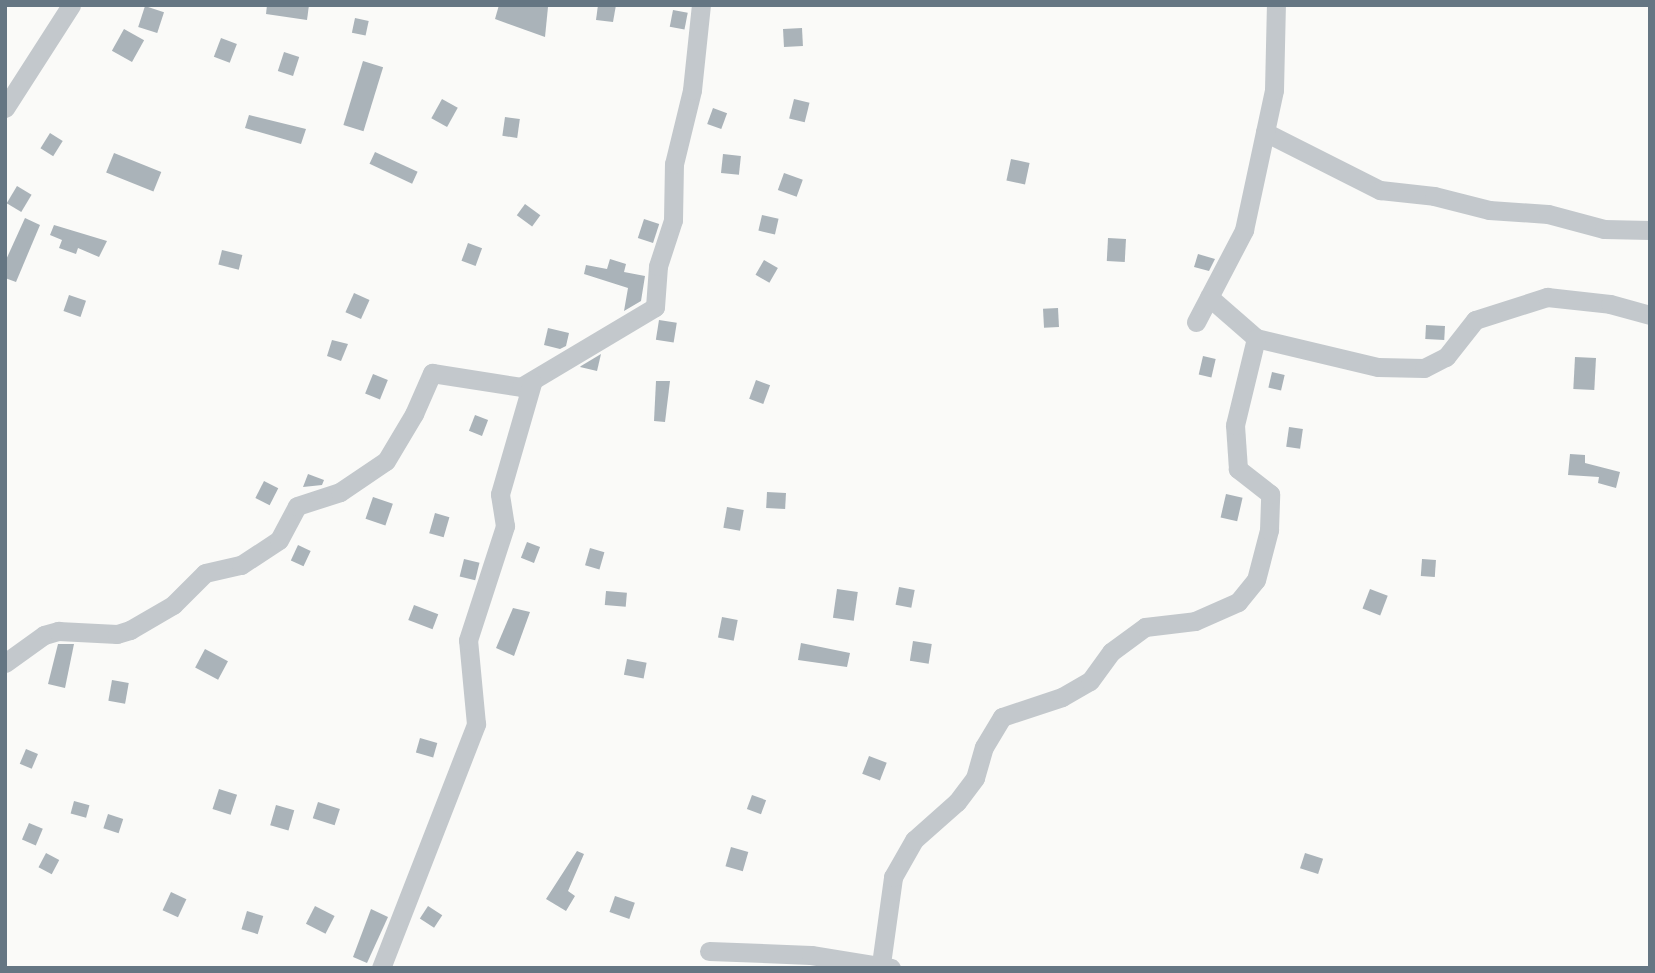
<!DOCTYPE html>
<style>
body{margin:0}
#map{position:relative;width:1655px;height:973px;overflow:hidden;background:#fafaf8;font-family:Poppins,sans-serif}
div>[style]{position:absolute}
[style*='--x']{left:calc(var(--x)*1px);top:calc(var(--y)*1px);width:calc(var(--w)*1px);rotate:calc(var(--a)*1deg)}
.building>*{inset:0;background:#aab3b9;transform-origin:0 0}
.minor>*{height:19px;margin:-9.5px;padding:0 9.5px;transform-origin:9.5px;border-radius:9.5px;background:#c3c8cc}
span{translate:-50% -50%;white-space:nowrap;text-align:center;line-height:1.15;-webkit-text-stroke:7px #fff;paint-order:stroke}
.frame{position:absolute;inset:0;border:7px solid #657683;pointer-events:none}
</style>
<div id="map">
<div class="building">
<div style="clip-path:polygon(267px 5px,309px 5px,307px 20px,266px 14px)"></div>
<div style="clip-path:polygon(499px 5px,548px 7px,545px 37px,495px 19px)"></div>
<div style="clip-path:polygon(598px 5px,616px 5px,613px 22px,596px 20px)"></div>
<div style="left:145px;top:6px;width:20px;height:22px;rotate:18deg"></div>
<div style="left:673px;top:10px;width:15px;height:17px;rotate:11deg"></div>
<div style="left:355px;top:18px;width:14px;height:15px;rotate:12deg"></div>
<div style="left:802px;top:28px;width:18px;height:19px;rotate:87deg"></div>
<div style="left:124px;top:29px;width:23px;height:25px;rotate:29deg"></div>
<div style="left:221px;top:38px;width:17px;height:20px;rotate:21deg"></div>
<div style="left:284px;top:52px;width:16px;height:20px;rotate:18deg"></div>
<div style="left:363px;top:61px;width:21px;height:67px;rotate:17deg"></div>
<div style="left:442px;top:99px;width:18px;height:22px;rotate:29deg"></div>
<div style="left:794px;top:99px;width:16px;height:20px;rotate:14deg"></div>
<div style="left:713px;top:108px;width:15px;height:17px;rotate:20deg"></div>
<div style="clip-path:polygon(249px 115px,306px 129px,301px 144px,245px 128px)"></div>
<div style="left:505px;top:117px;width:15px;height:19px;rotate:8deg"></div>
<div style="left:50px;top:133px;width:15px;height:18px;rotate:32deg"></div>
<div style="left:375px;top:152px;width:47px;height:13px;rotate:25deg"></div>
<div style="left:114px;top:153px;width:51px;height:21px;rotate:22deg"></div>
<div style="left:723px;top:154px;width:18px;height:19px;rotate:6deg"></div>
<div style="left:1011px;top:159px;width:19px;height:22px;rotate:12deg"></div>
<div style="left:784px;top:173px;width:20px;height:18px;rotate:20deg"></div>
<div style="left:17px;top:186px;width:17px;height:20px;rotate:31deg"></div>
<div style="left:525px;top:204px;width:19px;height:14px;rotate:36deg"></div>
<div style="left:762px;top:215px;width:17px;height:16px;rotate:13deg"></div>
<div style="clip-path:polygon(25px 218px,40px 225px,16px 282px,5px 278px,5px 262px)"></div>
<div style="left:644px;top:219px;width:16px;height:20px;rotate:18deg"></div>
<div style="clip-path:polygon(54px 225px,107px 241px,99px 257px,78px 248px,76px 254px,59px 248px,62px 240px,50px 235px)"></div>
<div style="left:1108px;top:238px;width:18px;height:23px;rotate:3deg"></div>
<div style="left:468px;top:243px;width:15px;height:19px;rotate:20deg"></div>
<div style="left:222px;top:250px;width:21px;height:15px;rotate:14deg"></div>
<div style="clip-path:polygon(1198px 254px,1215px 259px,1209px 271px,1194px 267px)"></div>
<div style="clip-path:polygon(610px 259px,626px 264px,624px 272px,645px 276px,641px 301px,624px 311px,628px 288px,584px 274px,586px 265px,607px 269px)"></div>
<div style="left:764px;top:260px;width:16px;height:17px;rotate:30deg"></div>
<div style="left:354px;top:293px;width:17px;height:21px;rotate:24deg"></div>
<div style="left:69px;top:295px;width:18px;height:17px;rotate:19deg"></div>
<div style="left:1058px;top:308px;width:19px;height:15px;rotate:87deg"></div>
<div style="left:659px;top:320px;width:18px;height:20px;rotate:9deg"></div>
<div style="left:1426px;top:325px;width:19px;height:14px;rotate:3deg"></div>
<div style="clip-path:polygon(548px 328px,569px 333px,566px 346px,560px 349px,544px 345px)"></div>
<div style="clip-path:polygon(332px 340px,348px 344px,341px 361px,327px 356px)"></div>
<div style="clip-path:polygon(601px 354px,597px 371px,580px 367px,581px 366px)"></div>
<div style="left:1203px;top:356px;width:13px;height:19px;rotate:13deg"></div>
<div style="left:1575px;top:357px;width:21px;height:32px;rotate:3deg"></div>
<div style="left:1272px;top:372px;width:13px;height:16px;rotate:13deg"></div>
<div style="left:373px;top:374px;width:16px;height:21px;rotate:22deg"></div>
<div style="left:756px;top:380px;width:15px;height:20px;rotate:20deg"></div>
<div style="clip-path:polygon(656px 381px,670px 381px,665px 422px,654px 421px)"></div>
<div style="left:475px;top:415px;width:14px;height:17px;rotate:21deg"></div>
<div style="left:1289px;top:427px;width:14px;height:20px;rotate:8deg"></div>
<div style="clip-path:polygon(1570px 454px,1585px 455px,1585px 463px,1620px 472px,1616px 488px,1598px 483px,1599px 477px,1568px 475px)"></div>
<div style="clip-path:polygon(308px 474px,324px 480px,322px 485px,303px 487px)"></div>
<div style="left:264px;top:481px;width:16px;height:19px;rotate:27deg"></div>
<div style="left:767px;top:492px;width:19px;height:16px;rotate:3deg"></div>
<div style="left:1226px;top:494px;width:17px;height:24px;rotate:13deg"></div>
<div style="left:373px;top:497px;width:21px;height:23px;rotate:19deg"></div>
<div style="left:727px;top:507px;width:17px;height:21px;rotate:10deg"></div>
<div style="left:435px;top:513px;width:15px;height:21px;rotate:16deg"></div>
<div style="left:527px;top:542px;width:14px;height:17px;rotate:21deg"></div>
<div style="left:298px;top:545px;width:14px;height:17px;rotate:25deg"></div>
<div style="left:590px;top:548px;width:15px;height:18px;rotate:16deg"></div>
<div style="left:464px;top:559px;width:16px;height:18px;rotate:14deg"></div>
<div style="left:1422px;top:559px;width:14px;height:17px;rotate:4deg"></div>
<div style="left:899px;top:587px;width:16px;height:18px;rotate:11deg"></div>
<div style="left:837px;top:589px;width:21px;height:29px;rotate:8deg"></div>
<div style="left:1370px;top:589px;width:19px;height:21px;rotate:21deg"></div>
<div style="left:606px;top:591px;width:21px;height:14px;rotate:5deg"></div>
<div style="left:414px;top:605px;width:26px;height:16px;rotate:21deg"></div>
<div style="clip-path:polygon(513px 608px,530px 612px,514px 656px,496px 648px)"></div>
<div style="left:722px;top:617px;width:16px;height:21px;rotate:11deg"></div>
<div style="left:913px;top:641px;width:19px;height:20px;rotate:9deg"></div>
<div style="clip-path:polygon(801px 643px,850px 653px,847px 667px,798px 660px)"></div>
<div style="clip-path:polygon(58px 644px,74px 644px,65px 688px,48px 684px)"></div>
<div style="left:205px;top:649px;width:26px;height:21px;rotate:28deg"></div>
<div style="left:627px;top:659px;width:20px;height:16px;rotate:11deg"></div>
<div style="left:112px;top:680px;width:17px;height:21px;rotate:10deg"></div>
<div style="left:420px;top:738px;width:18px;height:15px;rotate:16deg"></div>
<div style="left:26px;top:749px;width:13px;height:16px;rotate:23deg"></div>
<div style="left:869px;top:756px;width:19px;height:19px;rotate:21deg"></div>
<div style="left:219px;top:789px;width:19px;height:21px;rotate:18deg"></div>
<div style="left:752px;top:795px;width:15px;height:15px;rotate:20deg"></div>
<div style="left:74px;top:801px;width:16px;height:13px;rotate:15deg"></div>
<div style="left:318px;top:802px;width:23px;height:17px;rotate:18deg"></div>
<div style="left:276px;top:805px;width:19px;height:21px;rotate:16deg"></div>
<div style="left:108px;top:814px;width:16px;height:15px;rotate:18deg"></div>
<div style="left:29px;top:823px;width:15px;height:18px;rotate:23deg"></div>
<div style="left:731px;top:847px;width:18px;height:20px;rotate:16deg"></div>
<div style="clip-path:polygon(577px 851px,584px 854px,568px 891px,575px 896px,566px 911px,546px 899px)"></div>
<div style="left:46px;top:853px;width:15px;height:16px;rotate:28deg"></div>
<div style="left:1305px;top:853px;width:19px;height:16px;rotate:18deg"></div>
<div style="left:171px;top:892px;width:17px;height:20px;rotate:25deg"></div>
<div style="left:615px;top:896px;width:21px;height:17px;rotate:19deg"></div>
<div style="left:315px;top:906px;width:22px;height:20px;rotate:27deg"></div>
<div style="left:428px;top:906px;width:17px;height:15px;rotate:33deg"></div>
<div style="clip-path:polygon(371px 909px,388px 917px,367px 963px,353px 957px)"></div>
<div style="left:247px;top:911px;width:17px;height:19px;rotate:17deg"></div>
</div>
<div class="minor">
<div style="--x:5;--y:108;--w:122;--a:-57.3"></div>
<div style="--x:1265;--y:132;--w:129;--a:26.8"></div>
<div style="--x:1380;--y:190;--w:54;--a:6.3"></div>
<div style="--x:1434;--y:196;--w:57;--a:14.3"></div>
<div style="--x:1489;--y:210;--w:59;--a:3.9"></div>
<div style="--x:1548;--y:214;--w:58;--a:15"></div>
<div style="--x:1604;--y:229;--w:46;--a:1.2"></div>
<div style="--x:1209;--y:297;--w:62;--a:41.1"></div>
<div style="--x:1256;--y:338;--w:125;--a:13.4"></div>
<div style="--x:1378;--y:367;--w:46;--a:1.2"></div>
<div style="--x:1424;--y:368;--w:25;--a:-27"></div>
<div style="--x:1446;--y:357;--w:47;--a:-51.9"></div>
<div style="--x:1475;--y:320;--w:76;--a:-17.7"></div>
<div style="--x:1547;--y:297;--w:63;--a:6.3"></div>
<div style="--x:1610;--y:304;--w:41;--a:15.4"></div>
<div style="--x:1196;--y:322;--w:104;--a:-62.4"></div>
<div style="--x:1244;--y:230;--w:143;--a:-77.9"></div>
<div style="--x:1274;--y:90;--w:85;--a:-88.7"></div>
<div style="--x:5;--y:663;--w:48;--a:-35.7"></div>
<div style="--x:44;--y:635;--w:15;--a:-16"></div>
<div style="--x:58;--y:631;--w:59;--a:2.9"></div>
<div style="--x:117;--y:634;--w:14;--a:-17"></div>
<div style="--x:130;--y:630;--w:50;--a:-30.2"></div>
<div style="--x:173;--y:605;--w:45;--a:-45"></div>
<div style="--x:205;--y:573;--w:37;--a:-13"></div>
<div style="--x:241;--y:565;--w:45;--a:-33.3"></div>
<div style="--x:279;--y:540;--w:38;--a:-62"></div>
<div style="--x:297;--y:506;--w:45;--a:-18"></div>
<div style="--x:340;--y:492;--w:55;--a:-34"></div>
<div style="--x:386;--y:461;--w:55;--a:-59.2"></div>
<div style="--x:414;--y:414;--w:45;--a:-66.3"></div>
<div style="--x:432;--y:373;--w:90;--a:8.9"></div>
<div style="--x:521;--y:387;--w:156;--a:-30.8"></div>
<div style="--x:655;--y:307;--w:41;--a:-85.8"></div>
<div style="--x:658;--y:266;--w:48;--a:-71.9"></div>
<div style="--x:673;--y:220;--w:56;--a:-89"></div>
<div style="--x:674;--y:164;--w:76;--a:-76.3"></div>
<div style="--x:692;--y:90;--w:85;--a:-84"></div>
<div style="--x:709;--y:951;--w:102;--a:2.2"></div>
<div style="--x:811;--y:955;--w:81;--a:9.2"></div>
<div style="--x:881;--y:964;--w:88;--a:-82.1"></div>
<div style="--x:893;--y:877;--w:43;--a:-60.4"></div>
<div style="--x:914;--y:840;--w:57;--a:-41.5"></div>
<div style="--x:957;--y:802;--w:30;--a:-53"></div>
<div style="--x:975;--y:778;--w:32;--a:-74"></div>
<div style="--x:984;--y:747;--w:35;--a:-59"></div>
<div style="--x:1002;--y:717;--w:63;--a:-18.4"></div>
<div style="--x:1062;--y:697;--w:32;--a:-30"></div>
<div style="--x:1090;--y:681;--w:36;--a:-54"></div>
<div style="--x:1111;--y:652;--w:42;--a:-36.3"></div>
<div style="--x:1145;--y:627;--w:50;--a:-6.8"></div>
<div style="--x:1195;--y:621;--w:47;--a:-23.8"></div>
<div style="--x:1238;--y:602;--w:28;--a:-51"></div>
<div style="--x:1256;--y:580;--w:52;--a:-75.4"></div>
<div style="--x:1269;--y:530;--w:36;--a:-88"></div>
<div style="--x:1270;--y:494;--w:41;--a:-142"></div>
<div style="--x:1238;--y:469;--w:44;--a:-93.9"></div>
<div style="--x:1235;--y:425;--w:89;--a:-76.4"></div>
<div style="--x:381;--y:968;--w:262;--a:-68.7"></div>
<div style="--x:476;--y:724;--w:84;--a:-95.4"></div>
<div style="--x:468;--y:640;--w:120;--a:-72"></div>
<div style="--x:505;--y:526;--w:32;--a:-99"></div>
<div style="--x:500;--y:494;--w:116;--a:-73.9"></div>
</div>
<div class="frame"></div>
</div>
